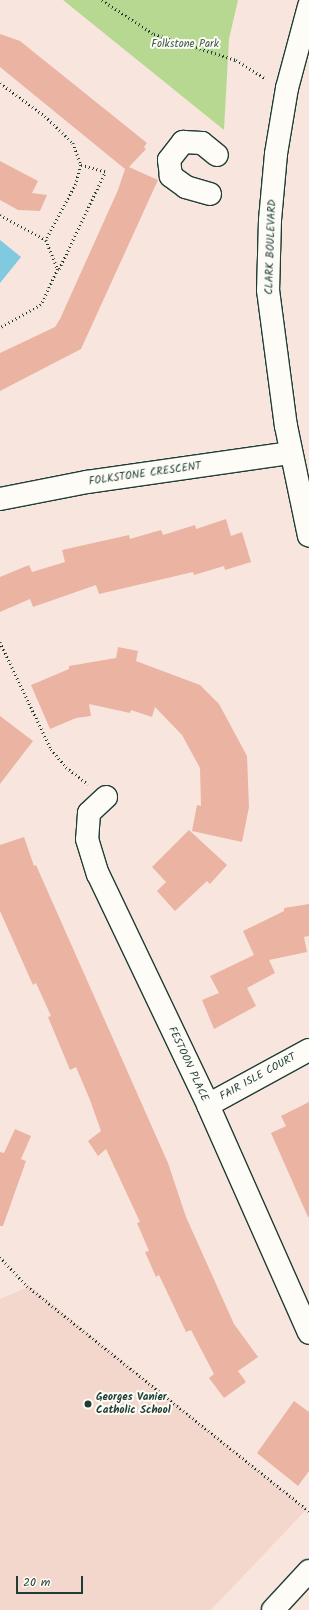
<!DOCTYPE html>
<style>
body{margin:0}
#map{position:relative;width:309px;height:1610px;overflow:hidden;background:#f8e6de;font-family:Kalam,sans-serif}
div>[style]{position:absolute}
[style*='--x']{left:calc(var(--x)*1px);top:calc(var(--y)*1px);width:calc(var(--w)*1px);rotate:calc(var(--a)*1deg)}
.built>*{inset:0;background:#f4d7cc}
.green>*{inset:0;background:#b7d891}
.water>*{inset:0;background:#7fcadf}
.building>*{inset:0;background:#ebb3a2}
.path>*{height:2.5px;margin-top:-1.25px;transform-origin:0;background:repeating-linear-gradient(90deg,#1f3d34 0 1px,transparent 0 4px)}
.roads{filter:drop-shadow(1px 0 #1f3d34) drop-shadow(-1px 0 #1f3d34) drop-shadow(0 1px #1f3d34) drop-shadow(0 -1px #1f3d34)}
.minor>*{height:22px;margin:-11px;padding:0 11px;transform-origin:11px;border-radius:11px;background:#fdfcf7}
.dots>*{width:11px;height:11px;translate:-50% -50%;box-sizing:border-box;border:2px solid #fdfcf7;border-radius:50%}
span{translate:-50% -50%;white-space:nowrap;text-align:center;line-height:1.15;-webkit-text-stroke:4px #fdfcf7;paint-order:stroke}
.park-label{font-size:11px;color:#3d5c47}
.street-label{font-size:11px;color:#1f3d34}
.poi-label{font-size:11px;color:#1f3d34;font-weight:700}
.left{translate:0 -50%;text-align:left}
.scale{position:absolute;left:16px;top:1576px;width:67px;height:18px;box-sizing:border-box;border:2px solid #1f3d34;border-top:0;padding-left:5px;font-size:12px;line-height:14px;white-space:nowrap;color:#1f3d34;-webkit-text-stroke:3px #fdfcf7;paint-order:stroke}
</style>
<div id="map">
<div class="built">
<div style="clip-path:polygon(30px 1286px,307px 1509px,211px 1610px,0 1610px,0 1299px)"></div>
</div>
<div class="green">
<div style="clip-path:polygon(63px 0,238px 0,229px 39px,224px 130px)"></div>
</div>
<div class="water">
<div style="clip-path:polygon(0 240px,21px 257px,0 283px)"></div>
</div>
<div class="building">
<div style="clip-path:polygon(0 34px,20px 41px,147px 143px,144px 147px,146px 149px,129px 167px,158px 180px,81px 349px,0 391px,0 353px,55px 327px,60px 319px,118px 190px,125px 169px,0 67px)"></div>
<div style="clip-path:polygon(0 161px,38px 181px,32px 193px,47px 195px,40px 211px,18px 210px,0 200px)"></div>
<div style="clip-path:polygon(226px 519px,231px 536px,242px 532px,251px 562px,225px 570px,224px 566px,194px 575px,193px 572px,99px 594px,96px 585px,33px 607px,30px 599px,0 612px,0 577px,29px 565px,32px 572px,65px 562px,62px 550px,129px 535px,130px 539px,161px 530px,163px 535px,195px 525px,196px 529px)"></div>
<div style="clip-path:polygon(118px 647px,138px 651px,136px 661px,200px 685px,219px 704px,247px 756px,249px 807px,242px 842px,192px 831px,197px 805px,201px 806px,200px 768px,182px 735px,155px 707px,152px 717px,131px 710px,130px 713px,89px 704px,91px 716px,76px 718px,50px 729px,31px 685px,69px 669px,69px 666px,116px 658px)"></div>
<div style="clip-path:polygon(0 716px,33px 741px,0 784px)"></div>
<div style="clip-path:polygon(189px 830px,227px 865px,210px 884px,207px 881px,175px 911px,157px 891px,166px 882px,152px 867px)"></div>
<div style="clip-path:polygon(24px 837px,34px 866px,36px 865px,168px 1163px,186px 1217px,234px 1324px,258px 1357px,238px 1371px,246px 1382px,224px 1398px,209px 1378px,214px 1374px,191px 1330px,186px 1332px,159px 1275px,156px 1277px,145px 1252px,149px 1251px,137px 1223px,140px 1222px,106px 1149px,98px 1156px,88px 1141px,101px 1131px,90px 1100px,76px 1067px,70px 1070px,48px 1017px,51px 1016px,36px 983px,33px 985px,0 911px,0 845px)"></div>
<div style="clip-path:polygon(309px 904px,309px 936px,304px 937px,307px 952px,269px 960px,275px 973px,247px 988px,256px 1006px,214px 1029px,202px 1000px,219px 993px,210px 976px,254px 955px,243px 931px,284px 911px,284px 908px)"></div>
<div style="clip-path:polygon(309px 1102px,309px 1217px,308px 1217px,271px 1133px,286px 1126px,281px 1116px)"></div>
<div style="clip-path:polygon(15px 1129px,31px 1136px,21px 1159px,26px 1161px,3px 1226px,0 1226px,0 1152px,4px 1153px)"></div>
<div style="clip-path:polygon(294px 1401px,309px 1412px,309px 1471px,298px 1486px,257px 1453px)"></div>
</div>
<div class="path">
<div style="--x:102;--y:0;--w:62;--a:33.2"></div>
<div style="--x:154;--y:34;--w:86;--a:17.6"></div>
<div style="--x:236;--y:60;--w:34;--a:32"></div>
<div style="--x:0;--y:83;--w:56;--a:36.3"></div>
<div style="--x:45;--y:116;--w:39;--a:44"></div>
<div style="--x:73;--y:143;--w:23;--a:70"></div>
<div style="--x:81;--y:165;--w:20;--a:105"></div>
<div style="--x:76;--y:184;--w:64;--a:118.2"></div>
<div style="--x:0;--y:215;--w:52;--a:28.5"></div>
<div style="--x:46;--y:240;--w:31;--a:68"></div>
<div style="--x:58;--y:269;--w:40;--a:115"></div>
<div style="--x:41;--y:305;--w:47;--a:150.7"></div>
<div style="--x:59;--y:269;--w:107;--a:-64.6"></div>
<div style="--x:105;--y:172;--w:25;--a:-164"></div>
<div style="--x:0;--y:642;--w:119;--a:64.5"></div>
<div style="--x:51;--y:749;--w:23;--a:50"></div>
<div style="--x:66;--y:767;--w:28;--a:38"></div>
<div style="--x:0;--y:1257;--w:40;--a:47"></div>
<div style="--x:27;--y:1286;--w:361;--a:38.6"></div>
</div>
<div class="roads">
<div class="minor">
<div style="--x:309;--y:6;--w:85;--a:105"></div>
<div style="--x:287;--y:88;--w:67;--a:99.5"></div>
<div style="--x:276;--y:154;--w:66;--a:95.2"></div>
<div style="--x:270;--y:220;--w:70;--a:91.6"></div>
<div style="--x:268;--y:290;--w:137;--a:82.5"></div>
<div style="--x:286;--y:426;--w:112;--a:78.2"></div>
<div style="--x:210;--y:194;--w:25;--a:-164"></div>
<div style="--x:186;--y:187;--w:19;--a:-144"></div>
<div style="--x:171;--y:176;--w:16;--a:-97"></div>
<div style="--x:169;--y:160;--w:23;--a:-52"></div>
<div style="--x:183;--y:142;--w:19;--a:3"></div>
<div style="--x:202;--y:143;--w:19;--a:39"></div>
<div style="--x:0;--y:499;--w:89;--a:-11.1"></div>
<div style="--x:87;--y:482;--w:206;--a:-8.1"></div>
<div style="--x:106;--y:797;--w:23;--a:137"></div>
<div style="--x:89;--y:813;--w:26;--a:94"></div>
<div style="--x:87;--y:839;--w:37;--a:73"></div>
<div style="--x:98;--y:874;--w:256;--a:64.5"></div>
<div style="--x:208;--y:1105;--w:249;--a:66.1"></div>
<div style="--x:208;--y:1105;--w:115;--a:-28.6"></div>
<div style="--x:273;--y:1610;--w:53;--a:-47.3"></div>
</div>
</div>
<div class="dots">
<div style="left:88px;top:1404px;background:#1f3d34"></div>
</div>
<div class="park-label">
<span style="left:185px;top:44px">Folkstone Park</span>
</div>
<div class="street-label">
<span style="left:271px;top:247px;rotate:-88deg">CLARK BOULEVARD</span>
<span style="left:145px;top:474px;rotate:-8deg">FOLKSTONE CRESCENT</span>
<span style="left:188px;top:1064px;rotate:65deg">FESTOON PLACE</span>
<span style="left:258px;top:1077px;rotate:-29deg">FAIR ISLE COURT</span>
</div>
<div class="poi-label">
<span class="left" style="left:96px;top:1404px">Georges Vanier<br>Catholic School</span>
</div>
<div class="scale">20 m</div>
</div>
